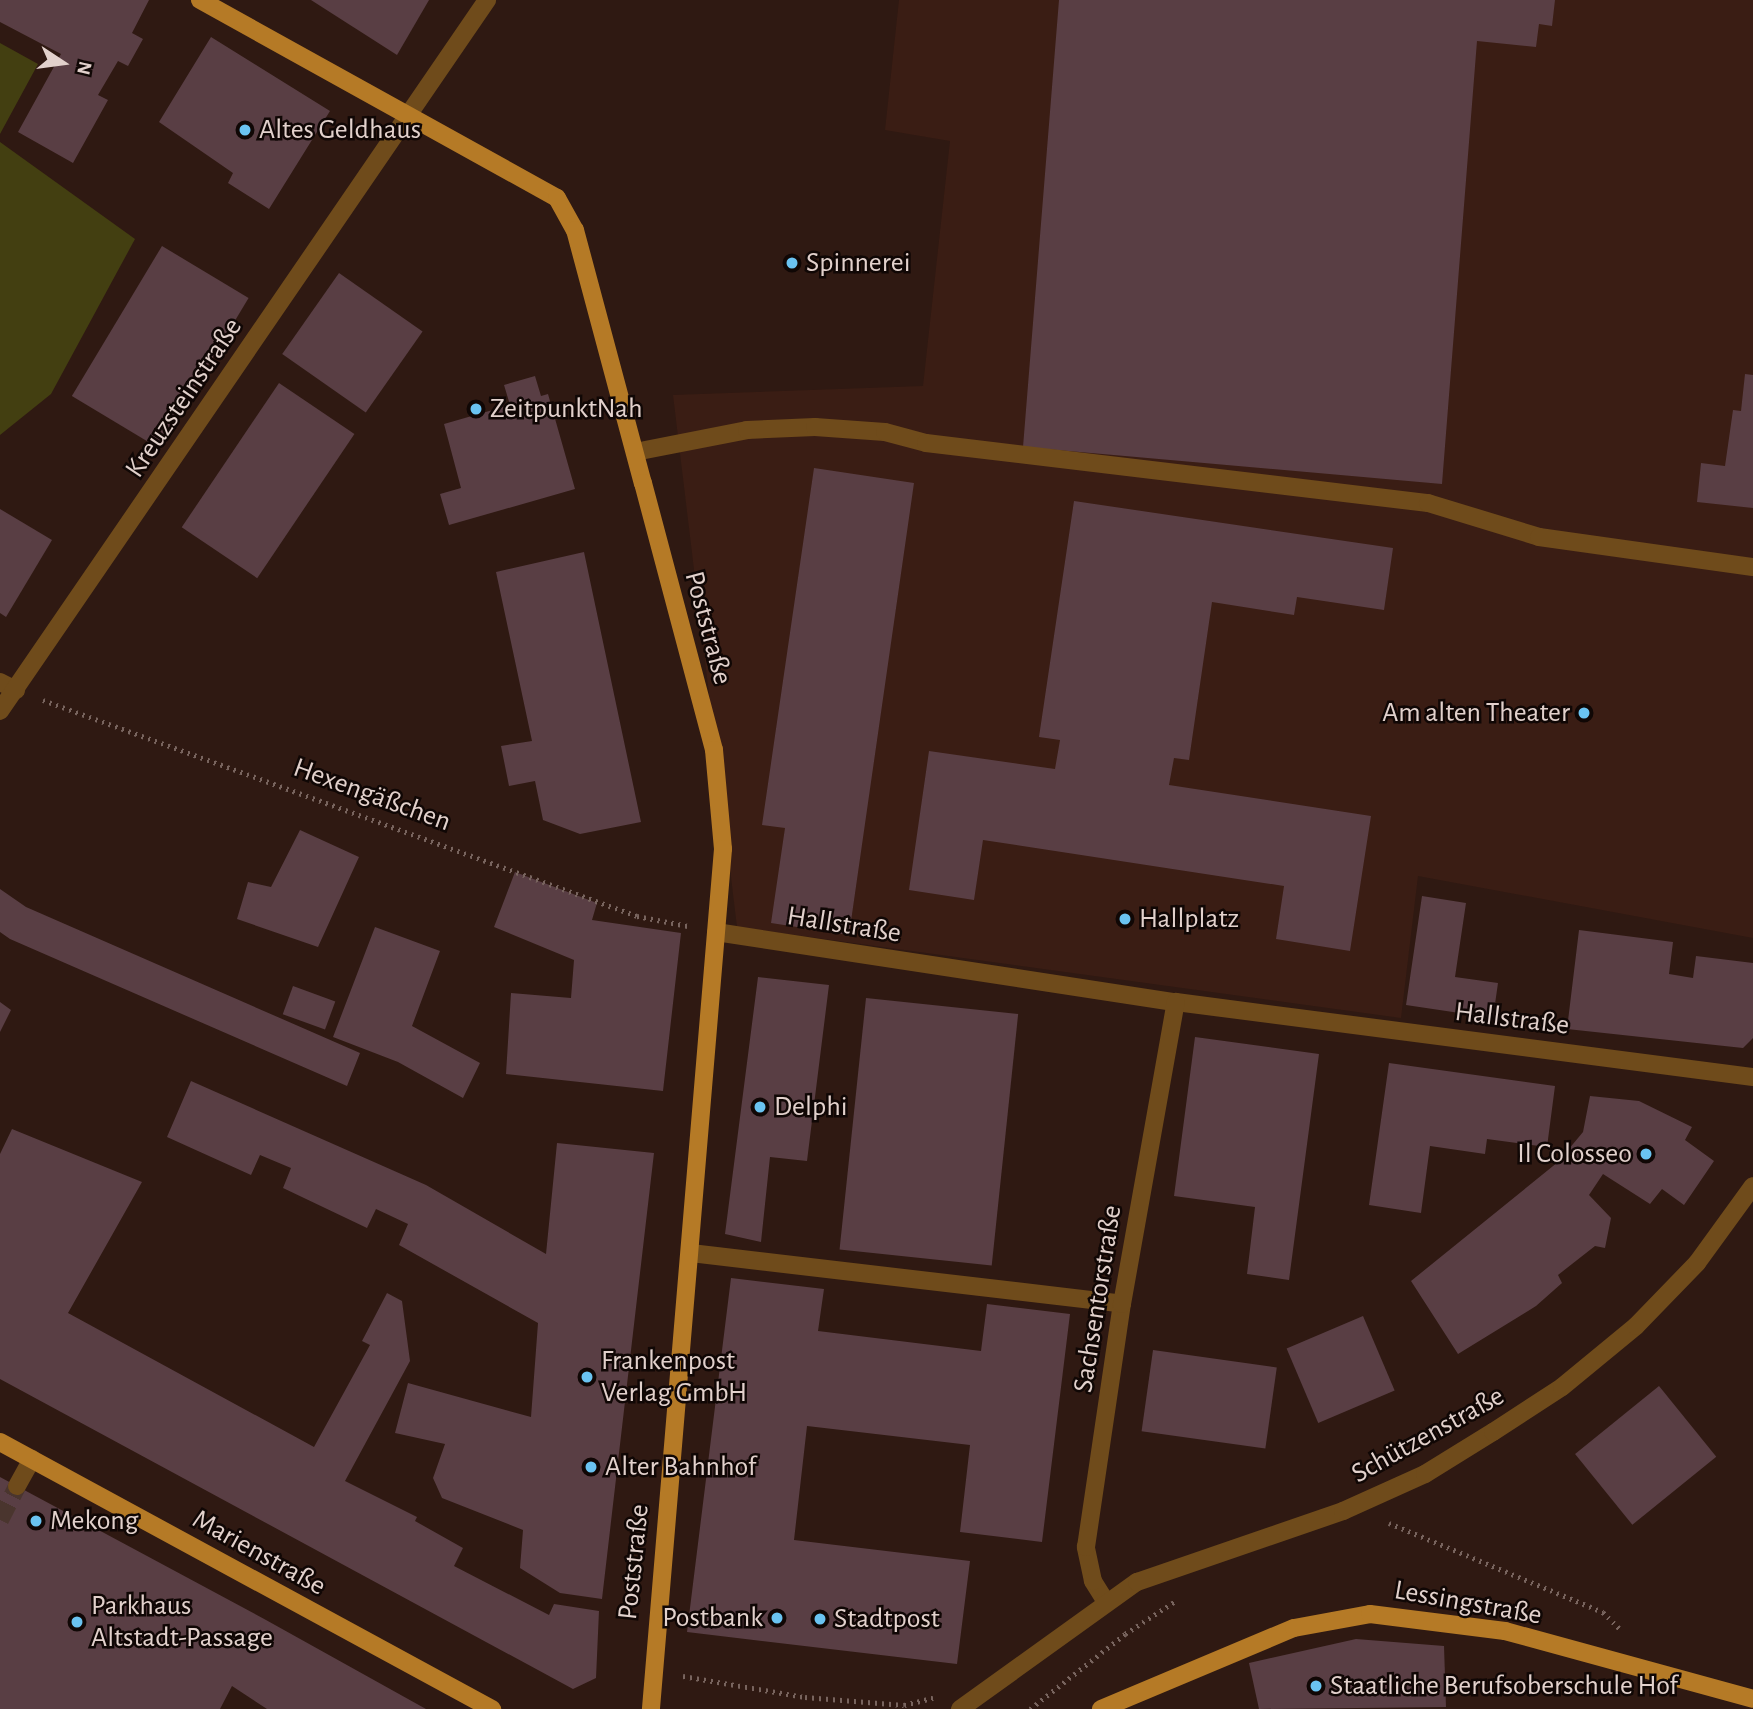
<!DOCTYPE html>
<meta charset="utf-8">
<style>
body{margin:0}
#map{position:relative;width:1753px;height:1709px;overflow:hidden;background:#2f1912;font-family:"Alegreya Sans",sans-serif}
div>[style]{position:absolute}
[style*='--x']{left:calc(var(--x)*1px);top:calc(var(--y)*1px);width:calc(var(--w)*1px);rotate:calc(var(--a)*1deg)}
.built>*{inset:0;background:#3a1d14}
.green>*{inset:0;background:#433f11}
.building>*{inset:0;background:#593e44;transform-origin:0 0}
.minor-tunnel>*{height:18px;margin-top:-9px;transform-origin:0;background:repeating-linear-gradient(90deg,#4a352e 0 18px,transparent 0 27px)}
.path>*{height:4.5px;margin-top:-2.25px;transform-origin:0;background:repeating-linear-gradient(90deg,#78645e 0 2px,transparent 0 7px)}
.minor>*{height:18px;margin:-9px;padding:0 9px;transform-origin:9px;border-radius:9px;background:#6f4b1b}
.major>*{height:18px;margin:-9px;padding:0 9px;transform-origin:9px;border-radius:9px;background:#b57a26}
.dots>*{width:19px;height:19px;translate:-50% -50%;box-sizing:border-box;border:4px solid #100705;border-radius:50%}
span{translate:-50% -50%;white-space:nowrap;text-align:center;line-height:1.15;-webkit-text-stroke:5px #100705;paint-order:stroke}
.poi-label{font-size:28px;color:#e2d1cc}
.left{translate:0 -50%;text-align:left}
.right{translate:-100% -50%;text-align:right}
.street-label{font-size:28px;color:#e2d1cc}
.north{position:absolute;left:28px;top:28px;width:70px;height:70px;-webkit-text-stroke:5px #100705;paint-order:stroke;rotate:103deg;font-size:19px;font-weight:700;line-height:28px;text-align:center;color:#e2d1cc}
.north::after{content:'';display:block;margin:auto;width:24px;height:32px;background:#e2d1cc;clip-path:polygon(50% 0,100% 100%,50% 72%,0 100%)}
</style>
<div id="map">
<div class="built">
<div style="clip-path:polygon(899px 0,1753px 0,1753px 938px,1418px 876px,1401px 1018px,737px 927px,673px 395px,923px 386px,950px 141px,885px 130px)"></div>
</div>
<div class="green">
<div style="clip-path:polygon(0 43px,38px 64px,0 134px)"></div>
<div style="clip-path:polygon(0 142px,135px 239px,51px 394px,0 435px)"></div>
</div>
<div class="building">
<div style="clip-path:polygon(0 0,149px 0,132px 33px,143px 39px,128px 66px,118px 61px,98px 95px,108px 100px,73px 163px,18px 132px,61px 54px,0 22px)"></div>
<div style="clip-path:polygon(311px 0,429px 0,397px 55px)"></div>
<div style="clip-path:polygon(1059px 0,1555px 0,1552px 26px,1539px 24px,1536px 47px,1477px 41px,1442px 484px,1023px 447px)"></div>
<div style="clip-path:polygon(211px 37px,330px 111px,269px 209px,228px 183px,233px 173px,159px 122px)"></div>
<div style="left:162px;top:246px;width:101px;height:175px;rotate:31deg"></div>
<div style="left:339px;top:273px;width:102px;height:99px;rotate:35deg"></div>
<div style="clip-path:polygon(1745px 374px,1753px 375px,1753px 508px,1697px 502px,1701px 463px,1725px 466px,1733px 410px,1741px 411px)"></div>
<div style="clip-path:polygon(535px 376px,541px 396px,548px 394px,575px 489px,449px 525px,440px 494px,461px 488px,444px 424px,510px 405px,504px 385px)"></div>
<div style="left:279px;top:383px;width:91px;height:174px;rotate:34deg"></div>
<div style="clip-path:polygon(814px 468px,914px 483px,849px 935px,771px 923px,785px 828px,762px 825px)"></div>
<div style="clip-path:polygon(1074px 501px,1393px 548px,1384px 610px,1297px 597px,1294px 615px,1212px 602px,1189px 760px,1174px 758px,1169px 785px,1371px 816px,1350px 951px,1276px 939px,1284px 886px,983px 840px,974px 900px,909px 890px,929px 751px,1055px 769px,1060px 740px,1039px 737px)"></div>
<div style="clip-path:polygon(0 509px,52px 540px,6px 617px,0 613px)"></div>
<div style="clip-path:polygon(584px 552px,641px 822px,580px 834px,543px 820px,535px 781px,509px 786px,501px 746px,532px 741px,496px 572px)"></div>
<div style="clip-path:polygon(300px 830px,359px 857px,318px 947px,237px 919px,248px 882px,271px 887px)"></div>
<div style="clip-path:polygon(515px 872px,597px 903px,592px 920px,681px 933px,663px 1091px,506px 1074px,511px 993px,571px 998px,574px 960px,494px 927px)"></div>
<div style="clip-path:polygon(0 889px,26px 907px,360px 1053px,347px 1086px,10px 939px,0 932px)"></div>
<div style="clip-path:polygon(1422px 896px,1466px 903px,1455px 977px,1498px 983px,1493px 1018px,1406px 1005px)"></div>
<div style="clip-path:polygon(375px 927px,440px 951px,412px 1026px,480px 1063px,463px 1098px,398px 1062px,333px 1037px)"></div>
<div style="clip-path:polygon(1579px 930px,1673px 942px,1669px 974px,1693px 978px,1696px 956px,1753px 963px,1753px 1038px,1743px 1048px,1567px 1029px)"></div>
<div style="clip-path:polygon(758px 977px,829px 985px,807px 1161px,770px 1157px,761px 1242px,725px 1234px)"></div>
<div style="left:293px;top:986px;width:45px;height:30px;rotate:20deg"></div>
<div style="left:866px;top:998px;width:153px;height:253px;rotate:6deg"></div>
<div style="clip-path:polygon(0 1002px,11px 1010px,0 1032px)"></div>
<div style="clip-path:polygon(1195px 1037px,1319px 1054px,1289px 1280px,1247px 1274px,1255px 1207px,1174px 1196px)"></div>
<div style="clip-path:polygon(1389px 1063px,1555px 1086px,1547px 1147px,1487px 1139px,1485px 1154px,1430px 1146px,1421px 1213px,1369px 1205px)"></div>
<div style="clip-path:polygon(191px 1081px,426px 1185px,546px 1254px,557px 1143px,654px 1153px,602px 1599px,560px 1593px,520px 1568px,523px 1530px,442px 1498px,433px 1478px,445px 1444px,395px 1433px,408px 1383px,531px 1417px,538px 1323px,399px 1245px,408px 1224px,376px 1209px,367px 1228px,283px 1188px,291px 1168px,260px 1155px,251px 1175px,167px 1137px)"></div>
<div style="clip-path:polygon(1590px 1096px,1639px 1101px,1692px 1127px,1685px 1140px,1714px 1161px,1684px 1205px,1662px 1189px,1650px 1204px,1603px 1174px,1589px 1195px,1611px 1218px,1605px 1248px,1595px 1246px,1558px 1275px,1562px 1283px,1536px 1306px,1458px 1354px,1411px 1281px,1558px 1162px,1583px 1132px)"></div>
<div style="clip-path:polygon(12px 1129px,142px 1182px,68px 1313px,314px 1447px,370px 1345px,362px 1341px,387px 1293px,402px 1301px,410px 1361px,345px 1481px,417px 1517px,415px 1521px,463px 1548px,454px 1566px,549px 1615px,554px 1604px,599px 1611px,596px 1678px,573px 1689px,0 1379px,0 1154px)"></div>
<div style="clip-path:polygon(731px 1278px,824px 1289px,818px 1331px,981px 1351px,987px 1304px,1070px 1314px,1042px 1542px,960px 1532px,970px 1445px,807px 1426px,794px 1540px,970px 1561px,957px 1664px,687px 1632px)"></div>
<div style="left:1363px;top:1316px;width:81px;height:83px;rotate:67deg"></div>
<div style="left:1153px;top:1350px;width:125px;height:82px;rotate:8deg"></div>
<div style="left:1659px;top:1386px;width:91px;height:108px;rotate:51deg"></div>
<div style="clip-path:polygon(0 1477px,266px 1620px,426px 1709px,267px 1709px,232px 1686px,220px 1709px,0 1709px)"></div>
<div style="clip-path:polygon(1356px 1639px,1444px 1646px,1446px 1707px,1259px 1709px,1249px 1663px)"></div>
</div>
<div class="minor-tunnel">
<div style="--x:0;--y:1520;--w:38;--a:-63"></div>
</div>
<div class="path">
<div style="--x:43;--y:700;--w:632;--a:19.98"></div>
<div style="--x:637;--y:916;--w:52;--a:11.1"></div>
<div style="--x:1389;--y:1523;--w:232;--a:22.6"></div>
<div style="--x:1603;--y:1612;--w:25;--a:45"></div>
<div style="--x:683;--y:1676;--w:124;--a:9.8"></div>
<div style="--x:805;--y:1697;--w:99;--a:4.6"></div>
<div style="--x:904;--y:1705;--w:30;--a:-14"></div>
<div style="--x:1030;--y:1709;--w:121;--a:-38.3"></div>
<div style="--x:1125;--y:1634;--w:62;--a:-33.2"></div>
</div>
<div class="minor">
<div style="--x:635;--y:452;--w:114;--a:-11.1"></div>
<div style="--x:747;--y:430;--w:68;--a:-2.5"></div>
<div style="--x:815;--y:427;--w:70;--a:4.1"></div>
<div style="--x:885;--y:432;--w:42;--a:15"></div>
<div style="--x:926;--y:443;--w:506;--a:6.82"></div>
<div style="--x:1428;--y:503;--w:116;--a:17"></div>
<div style="--x:1539;--y:537;--w:216;--a:8"></div>
<div style="--x:0;--y:682;--w:18;--a:27"></div>
<div style="--x:0;--y:711;--w:862;--a:-55.59"></div>
<div style="--x:716;--y:932;--w:465;--a:8.7"></div>
<div style="--x:1176;--y:1002;--w:582;--a:7.41"></div>
<div style="--x:691;--y:1253;--w:434;--a:6.7"></div>
<div style="--x:17;--y:1486;--w:31;--a:-61"></div>
<div style="--x:1106;--y:1602;--w:25;--a:-122"></div>
<div style="--x:1093;--y:1581;--w:35;--a:-102"></div>
<div style="--x:1086;--y:1547;--w:246;--a:-81.6"></div>
<div style="--x:1122;--y:1304;--w:307;--a:-79.9"></div>
<div style="--x:960;--y:1709;--w:218;--a:-35.7"></div>
<div style="--x:1137;--y:1582;--w:218;--a:-19"></div>
<div style="--x:1343;--y:1511;--w:90;--a:-24.3"></div>
<div style="--x:1425;--y:1474;--w:80;--a:-31.7"></div>
<div style="--x:1493;--y:1432;--w:82;--a:-33.1"></div>
<div style="--x:1562;--y:1387;--w:96;--a:-39.5"></div>
<div style="--x:1636;--y:1326;--w:88;--a:-45.9"></div>
<div style="--x:1697;--y:1263;--w:95;--a:-54"></div>
</div>
<div class="major">
<div style="--x:200;--y:0;--w:408;--a:29"></div>
<div style="--x:557;--y:198;--w:37;--a:61"></div>
<div style="--x:575;--y:230;--w:262;--a:75"></div>
<div style="--x:643;--y:483;--w:276;--a:75.1"></div>
<div style="--x:714;--y:750;--w:99;--a:84.8"></div>
<div style="--x:723;--y:849;--w:863;--a:94.79"></div>
<div style="--x:0;--y:1442;--w:560;--a:28.49"></div>
<div style="--x:1101;--y:1709;--w:209;--a:-22.8"></div>
<div style="--x:1294;--y:1628;--w:77;--a:-10.4"></div>
<div style="--x:1370;--y:1614;--w:136;--a:7.2"></div>
<div style="--x:1505;--y:1631;--w:257;--a:15.3"></div>
</div>
<div class="dots">
<div style="left:245px;top:130px;background:#6ac3f1"></div>
<div style="left:792px;top:263px;background:#6ac3f1"></div>
<div style="left:476px;top:409px;background:#6ac3f1"></div>
<div style="left:1584px;top:713px;background:#6ac3f1"></div>
<div style="left:1125px;top:919px;background:#6ac3f1"></div>
<div style="left:760px;top:1107px;background:#6ac3f1"></div>
<div style="left:1646px;top:1154px;background:#6ac3f1"></div>
<div style="left:587px;top:1377px;background:#6ac3f1"></div>
<div style="left:591px;top:1467px;background:#6ac3f1"></div>
<div style="left:36px;top:1521px;background:#6ac3f1"></div>
<div style="left:777px;top:1618px;background:#6ac3f1"></div>
<div style="left:820px;top:1619px;background:#6ac3f1"></div>
<div style="left:77px;top:1622px;background:#6ac3f1"></div>
<div style="left:1316px;top:1686px;background:#6ac3f1"></div>
</div>
<div class="poi-label">
<span class="left" style="left:259px;top:130px">Altes Geldhaus</span>
<span class="left" style="left:806px;top:263px">Spinnerei</span>
<span class="left" style="left:490px;top:409px">ZeitpunktNah</span>
<span class="right" style="left:1570px;top:713px">Am alten Theater</span>
<span class="left" style="left:1139px;top:919px">Hallplatz</span>
<span class="left" style="left:774px;top:1107px">Delphi</span>
<span class="right" style="left:1632px;top:1154px">Il Colosseo</span>
<span class="left" style="left:601px;top:1377px">Frankenpost<br>Verlag GmbH</span>
<span class="left" style="left:605px;top:1467px">Alter Bahnhof</span>
<span class="left" style="left:50px;top:1521px">Mekong</span>
<span class="left" style="left:91px;top:1622px">Parkhaus<br>Altstadt-Passage</span>
<span class="right" style="left:763px;top:1618px">Postbank</span>
<span class="left" style="left:834px;top:1619px">Stadtpost</span>
<span class="left" style="left:1330px;top:1686px">Staatliche Berufsoberschule Hof</span>
</div>
<div class="street-label">
<span style="left:184px;top:398px;rotate:-56deg">Kreuzsteinstraße</span>
<span style="left:708px;top:628px;rotate:75deg">Poststraße</span>
<span style="left:372px;top:795px;rotate:20deg">Hexengäßchen</span>
<span style="left:844px;top:925px;rotate:9deg">Hallstraße</span>
<span style="left:1512px;top:1019px;rotate:7deg">Hallstraße</span>
<span style="left:1098px;top:1299px;rotate:-81deg">Sachsentorstraße</span>
<span style="left:1428px;top:1435px;rotate:-29deg">Schützenstraße</span>
<span style="left:259px;top:1553px;rotate:29deg">Marienstraße</span>
<span style="left:634px;top:1562px;rotate:-84deg">Poststraße</span>
<span style="left:1468px;top:1603px;rotate:10deg">Lessingstraße</span>
</div>
<div class="north">N</div>
</div>
